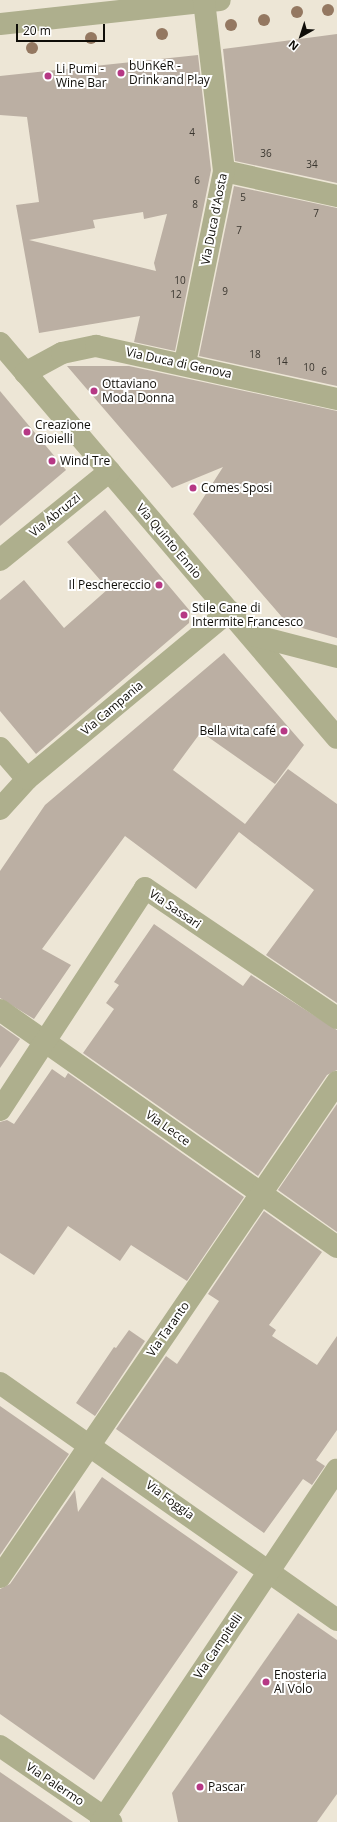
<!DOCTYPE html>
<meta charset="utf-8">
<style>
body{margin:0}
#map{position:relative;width:337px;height:1822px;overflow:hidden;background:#ede6d6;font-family:"Open Sans",sans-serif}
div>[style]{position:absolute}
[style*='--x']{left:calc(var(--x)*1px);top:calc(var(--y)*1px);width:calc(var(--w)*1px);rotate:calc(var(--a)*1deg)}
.building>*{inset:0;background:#bbafa3}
.minor>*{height:22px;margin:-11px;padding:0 11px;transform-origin:11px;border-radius:11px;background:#aeaf8d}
.trees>*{width:12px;height:12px;margin:-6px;border-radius:50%;background:#947861}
.dots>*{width:11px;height:11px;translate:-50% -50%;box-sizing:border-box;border:2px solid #fff;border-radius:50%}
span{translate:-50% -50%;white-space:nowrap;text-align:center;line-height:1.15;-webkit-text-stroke:4px #fff;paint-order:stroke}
.number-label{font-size:10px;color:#3a362f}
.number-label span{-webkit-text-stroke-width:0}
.poi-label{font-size:12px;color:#0f0d08}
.left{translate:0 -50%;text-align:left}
.right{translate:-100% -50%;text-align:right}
.street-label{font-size:12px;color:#0f0d08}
.north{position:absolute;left:281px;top:16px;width:40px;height:40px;-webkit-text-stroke:3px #fff;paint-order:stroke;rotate:219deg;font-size:11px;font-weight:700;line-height:16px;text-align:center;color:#0f0d08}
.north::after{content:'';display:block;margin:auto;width:14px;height:18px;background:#0f0d08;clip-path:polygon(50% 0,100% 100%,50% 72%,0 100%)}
.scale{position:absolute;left:16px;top:24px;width:89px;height:18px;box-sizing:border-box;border:2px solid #0f0d08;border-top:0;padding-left:5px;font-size:12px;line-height:14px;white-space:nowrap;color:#0f0d08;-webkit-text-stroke:3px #fff;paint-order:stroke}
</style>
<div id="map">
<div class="building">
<div style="clip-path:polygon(337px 34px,337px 183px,235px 161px,223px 49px)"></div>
<div style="clip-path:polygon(evenodd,198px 55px,211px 170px,175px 351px,134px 342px,140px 316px,39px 333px,16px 205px,39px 202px,27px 117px,0 115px,0 76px,198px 55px,143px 212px,144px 219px,167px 214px,154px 263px,156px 271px,29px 240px,95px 228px,93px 220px,143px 212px)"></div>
<div style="clip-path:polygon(234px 186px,337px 208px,337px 386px,199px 356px)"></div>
<div style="clip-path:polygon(67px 366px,129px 366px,337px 411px,337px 638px,288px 624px,193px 514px,223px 467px,172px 488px)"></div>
<div style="clip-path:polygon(0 391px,66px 470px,0 526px)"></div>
<div style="clip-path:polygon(105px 510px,190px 611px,189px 623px,36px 754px,0 711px,0 600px,24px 580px,64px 628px,108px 589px,67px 542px)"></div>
<div style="clip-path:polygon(224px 653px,304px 745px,275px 784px,201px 732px,173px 770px,245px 824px,288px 769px,337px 804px,337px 1003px,266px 955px,314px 890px,239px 832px,196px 889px,125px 836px,42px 949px,71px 965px,34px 1019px,0 998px,0 871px,45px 805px)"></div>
<div style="clip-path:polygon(154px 924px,243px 986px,251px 975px,337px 1030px,337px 1070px,327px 1075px,258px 1176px,83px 1053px,114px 1009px,106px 1003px,119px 985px,114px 982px)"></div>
<div style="clip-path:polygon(0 1025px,20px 1039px,0 1068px)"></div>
<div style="clip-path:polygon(52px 1069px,65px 1078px,68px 1073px,244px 1197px,187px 1281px,131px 1245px,120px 1261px,68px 1226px,34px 1275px,0 1253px,0 1122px,7px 1120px,14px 1124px)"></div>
<div style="clip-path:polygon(337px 1104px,337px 1232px,278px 1190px)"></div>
<div style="clip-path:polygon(264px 1211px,322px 1252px,269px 1325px,276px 1330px,272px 1336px,317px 1365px,337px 1336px,337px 1430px,316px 1460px,325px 1466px,312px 1485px,303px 1479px,264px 1533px,116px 1429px,166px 1356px,177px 1364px,219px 1301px,208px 1294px)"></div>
<div style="clip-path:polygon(129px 1330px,145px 1341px,95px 1416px,76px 1403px,114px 1347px,116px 1348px)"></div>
<div style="clip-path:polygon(0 1406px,69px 1454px,0 1555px)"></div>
<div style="clip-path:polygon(102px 1477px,238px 1572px,94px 1780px,0 1714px,0 1589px,10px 1584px,75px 1490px,78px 1512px)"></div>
<div style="clip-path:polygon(298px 1613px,337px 1640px,337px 1794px,317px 1822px,178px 1822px,172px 1793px)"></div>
<div style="clip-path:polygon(0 1772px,73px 1822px,0 1822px)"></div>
</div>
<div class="minor">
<div style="--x:0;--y:24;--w:221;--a:-6.2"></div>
<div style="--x:224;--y:171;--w:116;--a:12.5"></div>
<div style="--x:0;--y:343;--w:519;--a:49.53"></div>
<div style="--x:185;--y:363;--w:196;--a:-78.5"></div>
<div style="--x:224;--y:171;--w:172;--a:-96.7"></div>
<div style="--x:25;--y:373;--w:42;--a:-28.4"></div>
<div style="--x:62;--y:353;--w:35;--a:-12"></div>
<div style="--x:96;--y:346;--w:247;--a:12.4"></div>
<div style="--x:0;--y:560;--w:141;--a:-39"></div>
<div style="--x:249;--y:634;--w:91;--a:14.6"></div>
<div style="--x:0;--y:748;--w:41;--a:48.9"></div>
<div style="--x:0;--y:809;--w:40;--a:-48"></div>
<div style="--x:27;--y:779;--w:263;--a:-39.7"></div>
<div style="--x:0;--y:1010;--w:412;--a:35.1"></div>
<div style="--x:0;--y:1110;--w:265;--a:-56.8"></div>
<div style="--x:145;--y:888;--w:232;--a:34.1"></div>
<div style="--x:0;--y:1383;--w:412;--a:35.1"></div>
<div style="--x:0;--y:1577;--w:599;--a:-55.75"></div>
<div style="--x:0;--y:1746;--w:135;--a:34.4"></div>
<div style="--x:101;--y:1822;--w:424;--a:-56.2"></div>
</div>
<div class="trees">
<div style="left:328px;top:10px"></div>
<div style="left:297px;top:12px"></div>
<div style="left:264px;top:20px"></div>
<div style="left:231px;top:25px"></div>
<div style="left:162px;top:34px"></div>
<div style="left:91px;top:38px"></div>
<div style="left:32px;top:48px"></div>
</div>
<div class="dots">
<div style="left:121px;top:73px;background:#b63885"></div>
<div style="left:48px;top:76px;background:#b63885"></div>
<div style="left:94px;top:391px;background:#b63885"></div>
<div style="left:27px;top:432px;background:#b63885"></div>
<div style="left:52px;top:461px;background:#b63885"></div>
<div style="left:193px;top:488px;background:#b63885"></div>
<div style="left:159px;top:585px;background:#b63885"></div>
<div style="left:184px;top:615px;background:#b63885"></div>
<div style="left:284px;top:731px;background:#b63885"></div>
<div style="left:266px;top:1682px;background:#b63885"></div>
<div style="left:200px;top:1787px;background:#b63885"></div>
</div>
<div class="number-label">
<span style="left:192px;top:133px">4</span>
<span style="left:266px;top:154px">36</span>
<span style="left:312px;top:165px">34</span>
<span style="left:197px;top:181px">6</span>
<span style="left:243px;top:198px">5</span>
<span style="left:195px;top:205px">8</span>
<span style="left:316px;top:214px">7</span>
<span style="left:239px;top:231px">7</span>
<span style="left:180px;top:281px">10</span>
<span style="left:225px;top:292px">9</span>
<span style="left:176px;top:295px">12</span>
<span style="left:255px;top:355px">18</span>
<span style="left:282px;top:362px">14</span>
<span style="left:309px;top:368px">10</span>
<span style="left:324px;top:372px">6</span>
</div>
<div class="poi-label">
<span class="left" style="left:129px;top:73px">bUnKeR -<br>Drink and Play</span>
<span class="left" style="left:56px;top:76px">Li Pumi -<br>Wine Bar</span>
<span class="left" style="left:102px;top:391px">Ottaviano<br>Moda Donna</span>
<span class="left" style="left:35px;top:432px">Creazione<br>Gioielli</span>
<span class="left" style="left:60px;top:461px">Wind Tre</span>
<span class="left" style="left:201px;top:488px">Comes Sposi</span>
<span class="right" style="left:151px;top:585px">Il Peschereccio</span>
<span class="left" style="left:192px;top:615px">Stile Cane di<br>Intermite Francesco</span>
<span class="right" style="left:276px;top:731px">Bella vita café</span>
<span class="left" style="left:274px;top:1682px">Enosteria<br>Al Volo</span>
<span class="left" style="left:208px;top:1787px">Pascar</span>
</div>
<div class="street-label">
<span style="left:214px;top:219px;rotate:-79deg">Via Duca d'Aosta</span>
<span style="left:179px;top:363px;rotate:12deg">Via Duca di Genova</span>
<span style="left:55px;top:515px;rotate:-39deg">Via Abruzzi</span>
<span style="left:169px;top:541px;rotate:50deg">Via Quinto Ennio</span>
<span style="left:112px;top:708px;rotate:-40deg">Via Campania</span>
<span style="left:175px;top:909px;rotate:34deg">Via Sassari</span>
<span style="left:168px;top:1128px;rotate:35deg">Via Lecce</span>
<span style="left:168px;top:1329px;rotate:-55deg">Via Taranto</span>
<span style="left:170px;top:1500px;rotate:36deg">Via Foggia</span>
<span style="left:218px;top:1646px;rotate:-56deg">Via Campitelli</span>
<span style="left:55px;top:1784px;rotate:34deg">Via Palermo</span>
</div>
<div class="north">N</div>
<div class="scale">20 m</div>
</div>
